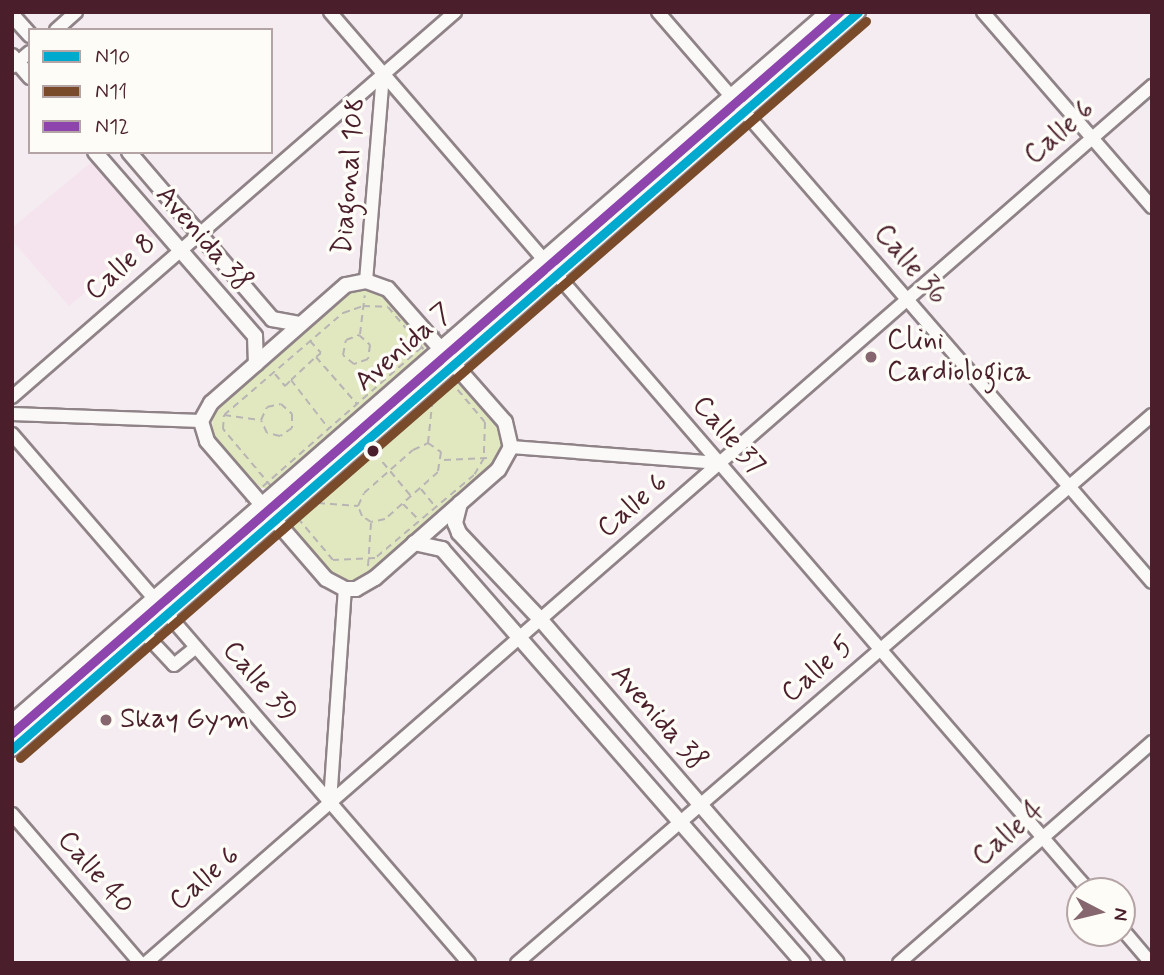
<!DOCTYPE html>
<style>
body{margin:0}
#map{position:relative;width:1164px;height:975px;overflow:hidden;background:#f4ecf0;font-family:Mynerve,sans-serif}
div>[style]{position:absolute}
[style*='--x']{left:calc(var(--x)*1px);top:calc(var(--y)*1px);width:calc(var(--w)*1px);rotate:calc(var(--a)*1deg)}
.built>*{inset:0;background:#f5e3ed}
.green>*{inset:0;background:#e1e8c0}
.path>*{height:2px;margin-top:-1px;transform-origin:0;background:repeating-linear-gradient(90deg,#b9b4b4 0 7px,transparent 0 12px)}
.roads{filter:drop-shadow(2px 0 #8f8387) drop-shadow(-2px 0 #8f8387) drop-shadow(0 2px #8f8387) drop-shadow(0 -2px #8f8387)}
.minor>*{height:12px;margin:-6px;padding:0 6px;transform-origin:6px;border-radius:6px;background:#faf9f8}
.major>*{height:14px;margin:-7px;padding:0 7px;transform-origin:7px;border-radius:7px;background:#faf9f8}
.bus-1>*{height:9px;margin:-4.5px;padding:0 4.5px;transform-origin:4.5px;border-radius:4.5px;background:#00a9ce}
.bus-2>*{height:9px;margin:-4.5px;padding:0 4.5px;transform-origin:4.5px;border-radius:4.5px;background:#7a4b2a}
.bus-3>*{height:9px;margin:-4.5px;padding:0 4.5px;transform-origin:4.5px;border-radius:4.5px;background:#8e44ad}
.dots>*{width:19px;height:19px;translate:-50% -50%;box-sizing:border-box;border:4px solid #fdfcf7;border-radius:50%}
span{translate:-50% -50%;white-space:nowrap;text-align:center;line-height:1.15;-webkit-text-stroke:7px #fdfcf7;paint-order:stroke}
.street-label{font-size:28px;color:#4a1f2b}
.poi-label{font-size:28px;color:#4a1f2b}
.left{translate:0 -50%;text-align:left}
.frame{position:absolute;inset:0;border:14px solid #4a1f2b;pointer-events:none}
.legend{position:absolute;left:28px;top:28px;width:245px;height:126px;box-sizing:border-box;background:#fdfcf7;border:2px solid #b5a4a5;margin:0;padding:9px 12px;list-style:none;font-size:21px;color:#4a1f2b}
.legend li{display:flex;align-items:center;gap:14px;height:35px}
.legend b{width:35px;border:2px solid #b5a4a5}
.north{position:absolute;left:1066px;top:877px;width:70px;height:70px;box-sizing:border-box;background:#fdfcf7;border:2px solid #b5a4a5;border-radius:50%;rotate:97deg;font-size:19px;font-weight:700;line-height:28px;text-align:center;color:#4a1f2b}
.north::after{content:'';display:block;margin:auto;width:24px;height:32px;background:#866770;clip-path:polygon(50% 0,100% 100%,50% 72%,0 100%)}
</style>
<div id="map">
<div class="built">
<div style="clip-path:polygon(93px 161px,154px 235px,69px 306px,12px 240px,12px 228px)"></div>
</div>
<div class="green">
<div style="clip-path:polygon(368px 287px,388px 293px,426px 337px,424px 355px,271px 488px,261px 488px,213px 437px,212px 411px,350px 291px)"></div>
<div style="clip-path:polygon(447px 380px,464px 382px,505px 428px,503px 460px,365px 580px,350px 584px,336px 579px,292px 530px,294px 513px)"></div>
</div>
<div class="path">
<div style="--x:363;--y:306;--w:25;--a:2"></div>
<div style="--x:388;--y:307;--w:150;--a:49.9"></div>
<div style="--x:485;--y:422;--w:36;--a:92"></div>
<div style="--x:484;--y:458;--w:20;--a:120"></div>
<div style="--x:474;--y:475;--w:129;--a:140"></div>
<div style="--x:375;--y:558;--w:42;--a:177.3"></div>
<div style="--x:333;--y:560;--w:171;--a:-130"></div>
<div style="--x:223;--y:429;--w:14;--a:-86"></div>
<div style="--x:224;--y:415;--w:157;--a:-40.6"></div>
<div style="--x:343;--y:313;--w:21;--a:-19"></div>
<div style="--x:445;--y:327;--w:49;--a:49.1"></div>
<div style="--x:477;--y:364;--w:269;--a:139.1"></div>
<div style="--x:274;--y:540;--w:48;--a:-127.3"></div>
<div style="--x:245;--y:502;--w:266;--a:-41.2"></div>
<div style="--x:360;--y:334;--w:39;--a:-83"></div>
<div style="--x:359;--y:335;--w:15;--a:42"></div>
<div style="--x:370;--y:345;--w:14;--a:98"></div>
<div style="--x:368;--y:359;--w:15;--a:160"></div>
<div style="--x:354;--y:364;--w:14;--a:-141"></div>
<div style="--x:343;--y:355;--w:15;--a:-79"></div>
<div style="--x:346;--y:340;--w:14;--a:-21"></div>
<div style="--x:310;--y:341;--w:16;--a:47"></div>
<div style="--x:321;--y:353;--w:6;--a:141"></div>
<div style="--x:316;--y:357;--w:62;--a:48.9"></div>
<div style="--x:275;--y:374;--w:16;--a:50"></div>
<div style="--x:285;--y:386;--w:8;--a:-45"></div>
<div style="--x:291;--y:380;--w:62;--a:52.2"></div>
<div style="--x:291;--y:380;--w:33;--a:-43"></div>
<div style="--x:281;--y:404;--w:15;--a:42"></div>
<div style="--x:292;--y:414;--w:14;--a:90"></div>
<div style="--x:292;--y:428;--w:14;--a:146"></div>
<div style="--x:280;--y:436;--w:13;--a:-167"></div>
<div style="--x:267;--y:433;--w:14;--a:-115"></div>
<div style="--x:261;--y:420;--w:14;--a:-65"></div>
<div style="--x:267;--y:407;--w:14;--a:-12"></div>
<div style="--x:224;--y:415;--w:36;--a:8"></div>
<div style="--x:428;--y:443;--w:16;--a:35"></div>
<div style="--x:441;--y:452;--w:20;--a:99"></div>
<div style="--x:438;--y:472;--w:71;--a:138.4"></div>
<div style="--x:385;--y:519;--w:14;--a:168"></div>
<div style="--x:371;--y:522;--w:11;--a:-146"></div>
<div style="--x:362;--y:516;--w:11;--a:-112"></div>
<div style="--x:358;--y:506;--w:14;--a:-65"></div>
<div style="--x:364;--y:493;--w:65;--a:-41.3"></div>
<div style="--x:413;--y:450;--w:17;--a:-25"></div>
<div style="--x:428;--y:443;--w:39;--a:-84"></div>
<div style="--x:375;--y:453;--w:55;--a:50.2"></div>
<div style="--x:444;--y:460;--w:43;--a:-2.7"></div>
<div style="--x:421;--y:489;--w:22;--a:51"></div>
<div style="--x:318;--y:503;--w:40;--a:4.3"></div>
<div style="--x:403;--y:504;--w:23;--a:45"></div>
<div style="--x:368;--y:566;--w:43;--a:-86"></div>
</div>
<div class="roads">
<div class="minor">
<div style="--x:330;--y:12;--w:1161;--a:49.19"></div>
<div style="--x:658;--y:12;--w:754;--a:49.09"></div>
<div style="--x:983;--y:12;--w:258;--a:49.1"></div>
<div style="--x:56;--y:30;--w:27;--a:-42"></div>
<div style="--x:12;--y:67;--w:23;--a:-40"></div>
<div style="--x:366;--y:281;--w:208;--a:-85.3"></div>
<div style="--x:12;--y:397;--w:587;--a:-40.99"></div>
<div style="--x:12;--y:414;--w:189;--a:2.1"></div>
<div style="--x:12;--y:434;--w:699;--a:49.18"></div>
<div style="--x:511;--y:447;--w:209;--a:4.4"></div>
<div style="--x:145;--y:634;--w:42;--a:46.9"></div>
<div style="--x:174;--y:665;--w:28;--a:-39"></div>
<div style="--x:330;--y:802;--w:214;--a:-86"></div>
<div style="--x:12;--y:814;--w:196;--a:49.3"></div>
<div style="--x:1122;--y:929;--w:45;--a:49.5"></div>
<div style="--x:146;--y:963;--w:1335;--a:-41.08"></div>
<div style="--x:517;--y:963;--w:839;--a:-40.79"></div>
<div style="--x:899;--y:963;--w:336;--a:-41.1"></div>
</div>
<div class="major">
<div style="--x:12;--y:15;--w:27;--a:48"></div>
<div style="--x:12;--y:56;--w:28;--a:49"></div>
<div style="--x:95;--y:152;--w:244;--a:49"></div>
<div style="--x:255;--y:336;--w:28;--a:88"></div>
<div style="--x:129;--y:152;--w:220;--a:49.4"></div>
<div style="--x:272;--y:319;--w:29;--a:10"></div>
<div style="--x:366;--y:281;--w:23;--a:20"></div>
<div style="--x:388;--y:289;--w:177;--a:48.7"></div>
<div style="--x:505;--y:422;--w:26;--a:77"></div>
<div style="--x:511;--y:447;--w:26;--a:119"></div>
<div style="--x:498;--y:470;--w:164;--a:138.7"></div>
<div style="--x:375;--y:578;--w:22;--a:150"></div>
<div style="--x:356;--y:589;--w:11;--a:180"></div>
<div style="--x:345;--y:589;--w:21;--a:-152"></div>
<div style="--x:326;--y:579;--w:182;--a:-130.8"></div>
<div style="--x:207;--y:441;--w:21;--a:-107"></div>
<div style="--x:201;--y:421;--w:21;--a:-61"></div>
<div style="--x:211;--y:403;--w:179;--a:-41.2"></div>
<div style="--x:346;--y:285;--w:20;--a:-11"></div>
<div style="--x:460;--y:503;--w:21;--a:104"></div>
<div style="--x:455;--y:523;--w:11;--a:68"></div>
<div style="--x:459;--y:533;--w:118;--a:46.7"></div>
<div style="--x:540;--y:619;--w:454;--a:49.2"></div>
<div style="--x:414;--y:543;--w:29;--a:12"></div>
<div style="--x:442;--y:549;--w:549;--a:48.91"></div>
<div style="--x:12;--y:722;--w:1082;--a:-41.03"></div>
<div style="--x:12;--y:749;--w:1122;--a:-41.06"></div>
</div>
</div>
<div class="bus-1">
<div style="--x:12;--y:749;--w:1122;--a:-41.06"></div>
</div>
<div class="bus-2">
<div style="--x:20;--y:758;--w:1122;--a:-41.06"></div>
</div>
<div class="bus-3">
<div style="--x:12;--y:733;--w:1097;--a:-41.08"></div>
</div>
<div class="dots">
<div style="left:871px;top:357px;background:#866770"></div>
<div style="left:373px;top:451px;background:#4a1f2b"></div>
<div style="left:106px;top:720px;background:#866770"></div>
</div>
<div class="street-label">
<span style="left:1060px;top:133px;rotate:-41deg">Calle 6</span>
<span style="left:350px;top:176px;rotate:-85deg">Diagonal 108</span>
<span style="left:203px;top:239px;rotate:49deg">Avenida 38</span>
<span style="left:910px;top:265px;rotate:49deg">Calle 36</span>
<span style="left:121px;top:268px;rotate:-42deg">Calle 8</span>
<span style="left:404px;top:348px;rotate:-41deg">Avenida 7</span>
<span style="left:728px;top:436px;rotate:49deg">Calle 37</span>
<span style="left:633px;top:506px;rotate:-41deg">Calle 6</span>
<span style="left:818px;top:670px;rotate:-41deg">Calle 5</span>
<span style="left:259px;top:682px;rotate:49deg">Calle 39</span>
<span style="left:658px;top:718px;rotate:49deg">Avenida 38</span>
<span style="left:1009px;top:834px;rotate:-41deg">Calle 4</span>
<span style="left:95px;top:873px;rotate:49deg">Calle 40</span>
<span style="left:205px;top:879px;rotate:-41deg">Calle 6</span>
</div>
<div class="poi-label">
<span class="left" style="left:887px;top:357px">Clini<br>Cardiologica</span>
<span class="left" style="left:120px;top:720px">Skay Gym</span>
</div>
<div class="frame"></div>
<ul class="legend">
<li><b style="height:9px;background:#00a9ce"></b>N10</li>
<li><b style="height:9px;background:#7a4b2a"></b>N11</li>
<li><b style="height:9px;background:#8e44ad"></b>N12</li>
</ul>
<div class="north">N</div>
</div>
